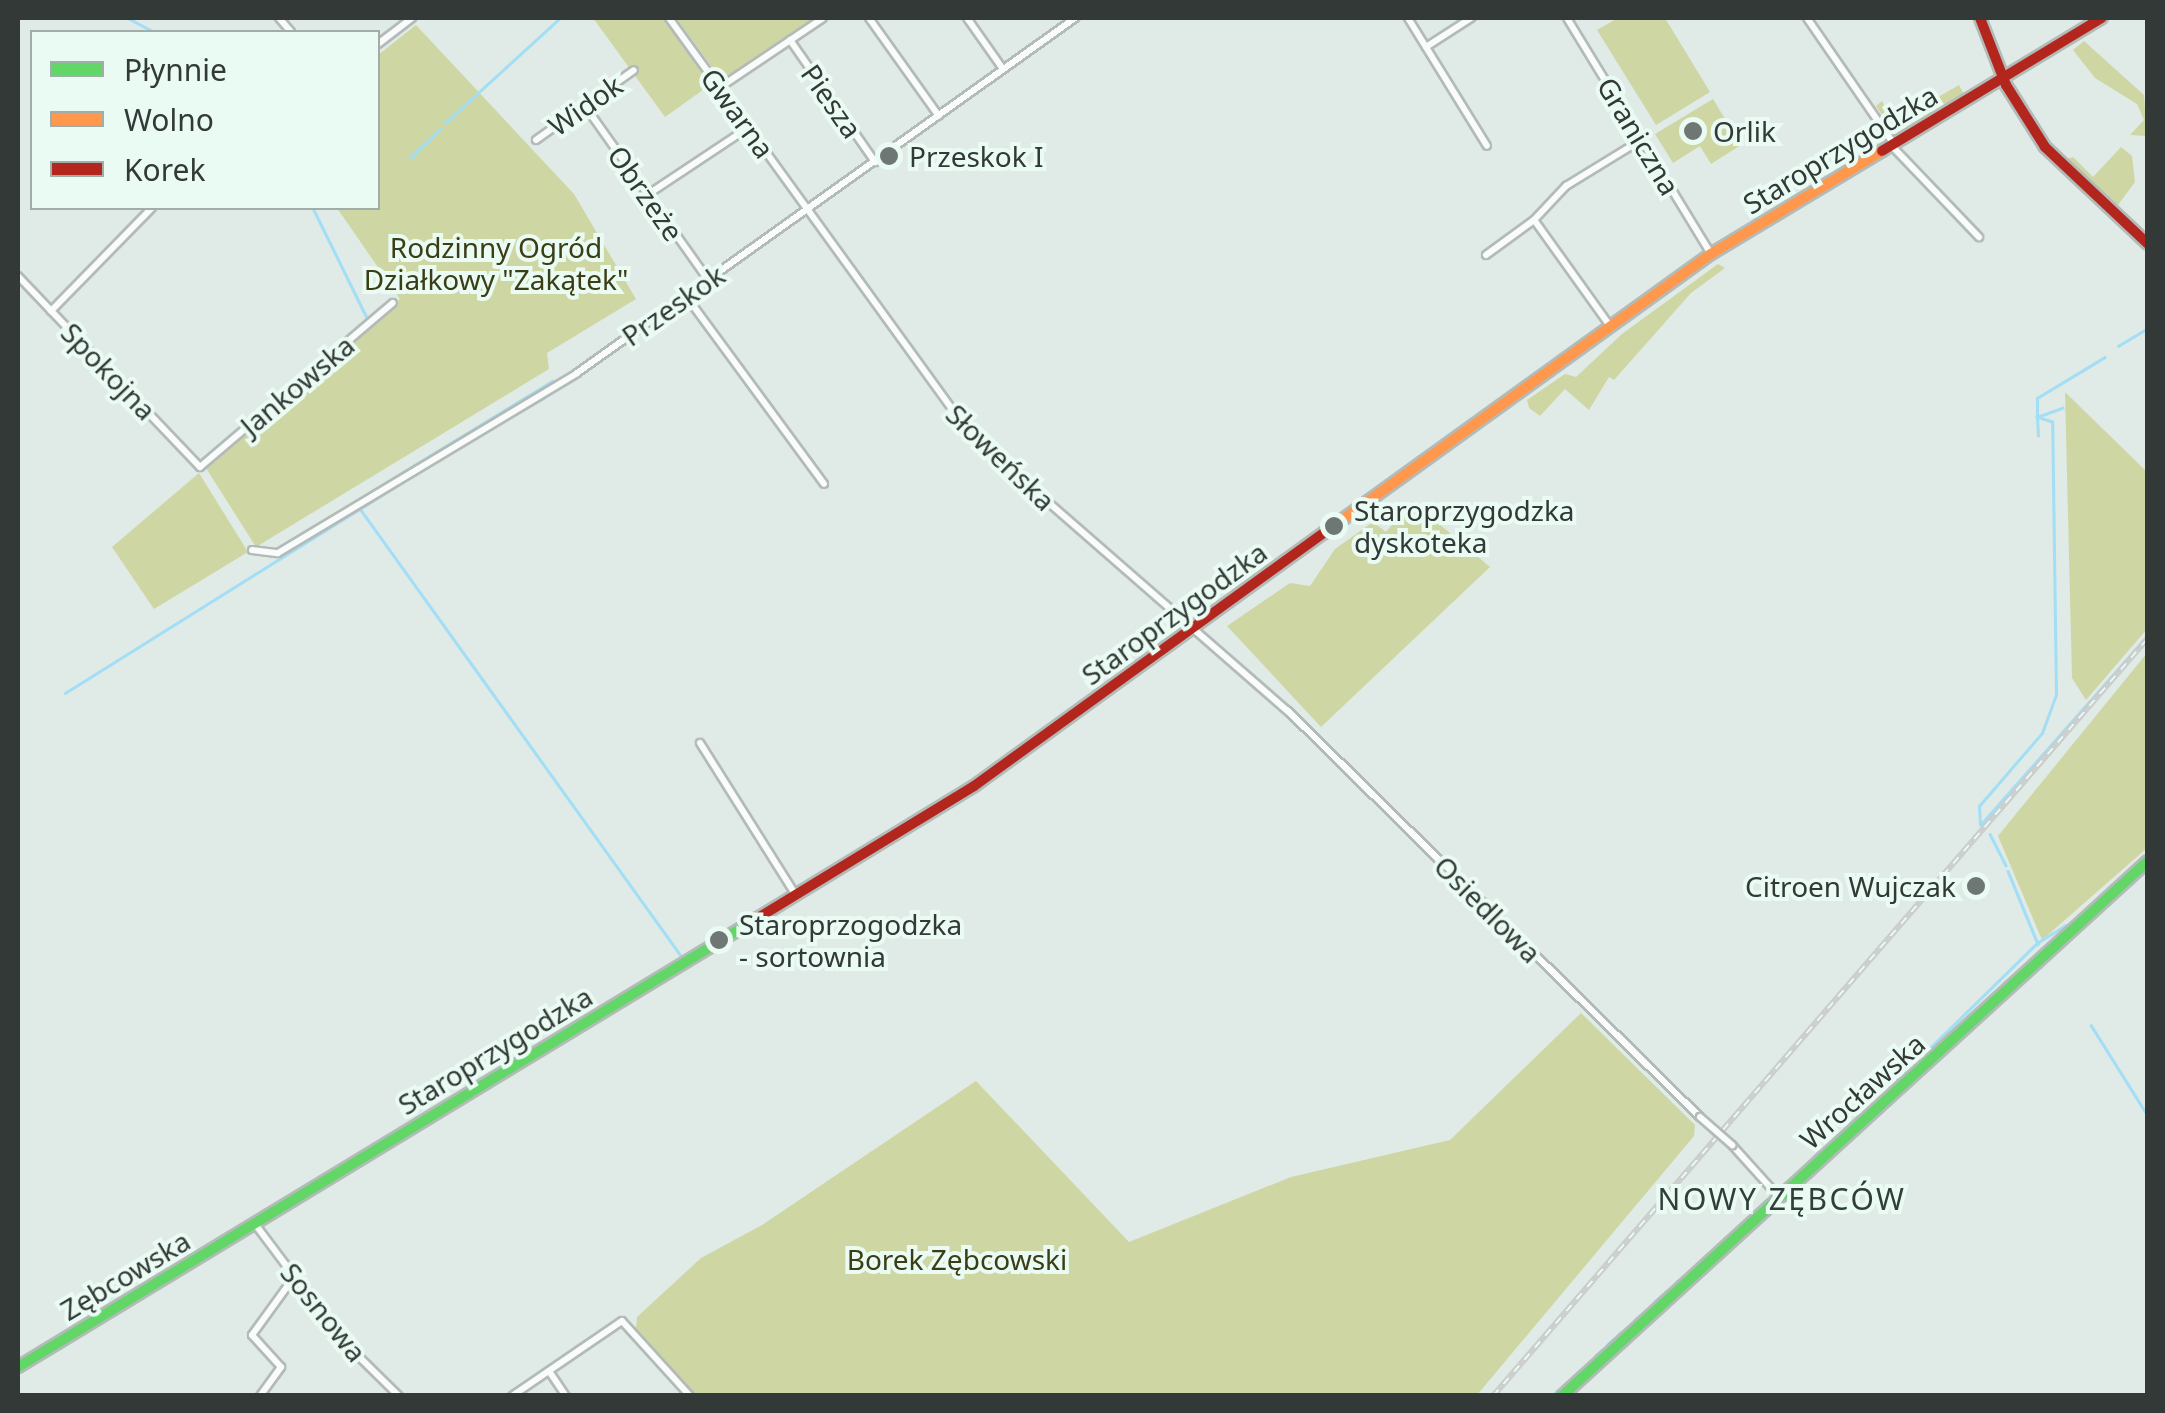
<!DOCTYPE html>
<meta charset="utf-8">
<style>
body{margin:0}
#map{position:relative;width:2165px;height:1413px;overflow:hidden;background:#e0eae6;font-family:"Noto Sans",sans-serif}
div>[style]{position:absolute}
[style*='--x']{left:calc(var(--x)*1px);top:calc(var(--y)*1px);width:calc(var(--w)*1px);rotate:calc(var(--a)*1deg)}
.green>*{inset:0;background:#ced7a3}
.stream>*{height:2.5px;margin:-1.25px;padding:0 1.25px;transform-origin:1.25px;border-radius:1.25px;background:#a2def5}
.roads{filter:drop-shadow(2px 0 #b3bbb8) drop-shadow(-2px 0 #b3bbb8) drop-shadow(0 2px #b3bbb8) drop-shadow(0 -2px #b3bbb8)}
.street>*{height:6px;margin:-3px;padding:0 3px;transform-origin:3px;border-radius:3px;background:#fafcfb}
.fast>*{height:10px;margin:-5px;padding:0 5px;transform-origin:5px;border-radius:5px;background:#63d668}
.slow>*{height:10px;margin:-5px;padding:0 5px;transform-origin:5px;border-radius:5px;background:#ff974d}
.jam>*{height:10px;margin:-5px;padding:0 5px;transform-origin:5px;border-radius:5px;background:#b3261e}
.rail>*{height:6px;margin-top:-3px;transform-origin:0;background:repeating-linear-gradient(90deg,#eafbf4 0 8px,#cacdcc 0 16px);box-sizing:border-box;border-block:2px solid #cacdcc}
.bridges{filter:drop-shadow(2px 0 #b3bbb8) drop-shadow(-2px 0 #b3bbb8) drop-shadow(0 2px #b3bbb8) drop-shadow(0 -2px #b3bbb8)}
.street-bridge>*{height:6px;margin:-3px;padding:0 3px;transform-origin:3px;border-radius:3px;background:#fafcfb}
.dots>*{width:28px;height:28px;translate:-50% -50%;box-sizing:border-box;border:5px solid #eafbf4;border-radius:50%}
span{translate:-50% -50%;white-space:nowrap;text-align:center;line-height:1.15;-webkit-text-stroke:8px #eafbf4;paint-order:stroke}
.street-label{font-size:28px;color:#323936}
.poi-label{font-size:28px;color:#323936}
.left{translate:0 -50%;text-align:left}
.right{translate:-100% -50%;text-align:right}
.park-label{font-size:28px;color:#3b3d16}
.neighbourhood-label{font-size:30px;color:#313e39;letter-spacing:2.5px}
.frame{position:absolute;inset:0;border:20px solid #323936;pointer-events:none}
.legend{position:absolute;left:30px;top:30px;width:350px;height:180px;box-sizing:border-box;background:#eafbf4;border:2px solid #a0ada8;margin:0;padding:12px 18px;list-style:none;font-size:30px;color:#323936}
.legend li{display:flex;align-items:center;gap:20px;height:50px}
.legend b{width:50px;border:2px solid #a0ada8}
</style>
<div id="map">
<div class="green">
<div style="clip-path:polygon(593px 18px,668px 18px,714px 82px,665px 117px)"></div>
<div style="clip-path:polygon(676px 18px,816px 18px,723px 82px)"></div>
<div style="clip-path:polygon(1618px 18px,1665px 18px,1710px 92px,1656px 125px,1597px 30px)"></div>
<div style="clip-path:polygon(416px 25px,574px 194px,636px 299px,547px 353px,549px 369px,256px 547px,206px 468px,400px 299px,337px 208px,378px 208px,378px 55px)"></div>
<div style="clip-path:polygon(2084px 41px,2144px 95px,2147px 136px,2130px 135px,2144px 120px,2137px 104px,2095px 78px,2073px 50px)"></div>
<div style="clip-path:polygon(1959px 85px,1965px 96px,1894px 133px,1876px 106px,1882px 101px,1893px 123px)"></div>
<div style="clip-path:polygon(1713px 99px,1741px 145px,1711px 164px,1700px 146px,1673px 163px,1655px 134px)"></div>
<div style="clip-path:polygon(2121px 147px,2132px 156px,2135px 182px,2115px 209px,2065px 160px,2073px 157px,2093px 177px)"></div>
<div style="clip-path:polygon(1718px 264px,1725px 268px,1691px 293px,1614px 380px,1609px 377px,1589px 410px,1565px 389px,1540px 416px,1529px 408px,1527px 400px,1565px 374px,1576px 377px,1622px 334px)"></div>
<div style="clip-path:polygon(2065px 392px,2147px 472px,2147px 629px,2086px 700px,2072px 678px)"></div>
<div style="clip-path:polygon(199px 473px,248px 552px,154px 609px,112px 547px)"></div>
<div style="clip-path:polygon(1412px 501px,1490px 567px,1321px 727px,1227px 626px,1290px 583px,1310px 586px,1335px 549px,1373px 522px,1386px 532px)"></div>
<div style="clip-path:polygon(2147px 653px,2147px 848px,2042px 940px,1998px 836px)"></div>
<div style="clip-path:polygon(1581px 1013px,1695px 1125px,1694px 1136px,1477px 1395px,693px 1395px,636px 1329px,637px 1317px,701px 1258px,762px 1225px,976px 1081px,1129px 1242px,1291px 1177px,1450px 1140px)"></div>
</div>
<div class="stream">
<div style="--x:128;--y:18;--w:30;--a:28"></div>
<div style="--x:445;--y:123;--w:156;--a:-42.4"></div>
<div style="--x:410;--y:158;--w:42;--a:-44"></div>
<div style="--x:313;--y:208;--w:125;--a:63.8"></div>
<div style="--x:2118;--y:346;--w:35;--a:-31"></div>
<div style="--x:507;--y:419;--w:44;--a:-30.1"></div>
<div style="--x:2038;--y:436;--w:19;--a:-93"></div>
<div style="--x:2037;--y:417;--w:27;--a:-20"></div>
<div style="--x:372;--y:491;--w:211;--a:-31.4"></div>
<div style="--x:361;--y:510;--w:550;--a:54.32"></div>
<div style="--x:65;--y:693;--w:457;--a:-32"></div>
<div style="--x:1981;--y:824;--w:252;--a:-48.5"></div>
<div style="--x:1980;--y:825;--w:19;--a:-93"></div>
<div style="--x:1979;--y:806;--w:96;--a:-49.2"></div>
<div style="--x:2042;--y:733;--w:40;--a:-69.8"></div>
<div style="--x:2056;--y:695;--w:273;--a:-90.8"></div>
<div style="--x:2052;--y:422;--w:16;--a:-162"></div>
<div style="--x:2037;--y:417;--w:19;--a:-90"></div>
<div style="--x:2037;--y:398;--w:79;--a:-31.1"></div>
<div style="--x:1990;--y:834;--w:35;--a:63"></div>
<div style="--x:2008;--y:871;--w:79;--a:67.7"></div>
<div style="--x:2091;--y:1025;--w:107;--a:57.9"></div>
<div style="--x:1888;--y:1089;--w:209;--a:-44.4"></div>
<div style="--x:2037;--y:943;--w:34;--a:-32"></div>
<div style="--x:1848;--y:1125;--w:12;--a:-42"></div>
<div style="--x:1827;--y:1145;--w:15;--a:-42"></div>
<div style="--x:1810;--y:1161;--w:12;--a:-48"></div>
<div style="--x:1756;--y:1210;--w:13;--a:-45"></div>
<div style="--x:1736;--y:1228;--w:15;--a:-42"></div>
<div style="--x:1718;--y:1245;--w:11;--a:-45"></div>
<div style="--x:1698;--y:1263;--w:15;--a:-42"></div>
<div style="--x:1676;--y:1282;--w:11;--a:-38"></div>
<div style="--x:1655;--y:1301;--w:17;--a:-40"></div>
<div style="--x:1635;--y:1320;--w:12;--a:-42"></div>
<div style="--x:1607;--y:1345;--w:18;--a:-43"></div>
<div style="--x:1595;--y:1356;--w:9;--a:-41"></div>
<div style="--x:1573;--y:1377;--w:21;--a:-43"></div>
<div style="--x:1562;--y:1387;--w:7;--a:-45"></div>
<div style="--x:1553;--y:1396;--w:5;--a:-53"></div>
</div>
<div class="roads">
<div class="street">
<div style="--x:279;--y:18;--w:18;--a:49"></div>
<div style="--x:669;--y:18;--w:513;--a:54.11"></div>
<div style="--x:970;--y:434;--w:422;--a:41.1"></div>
<div style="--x:1288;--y:711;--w:578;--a:44.58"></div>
<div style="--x:869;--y:18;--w:120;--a:54.5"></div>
<div style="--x:967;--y:18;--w:62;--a:54.8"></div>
<div style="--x:1408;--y:18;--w:150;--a:58.3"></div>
<div style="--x:1567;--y:18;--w:276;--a:58.6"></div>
<div style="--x:1807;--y:18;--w:150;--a:55.4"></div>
<div style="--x:790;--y:40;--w:149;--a:55.1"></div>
<div style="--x:378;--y:44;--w:43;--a:-37.4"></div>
<div style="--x:1426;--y:47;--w:54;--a:-32.8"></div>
<div style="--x:719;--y:88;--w:125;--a:-33.9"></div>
<div style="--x:585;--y:106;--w:213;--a:54.7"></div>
<div style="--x:536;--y:140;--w:120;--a:-35.5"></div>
<div style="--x:1890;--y:144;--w:129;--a:46.3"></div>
<div style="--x:647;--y:195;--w:121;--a:-33.6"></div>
<div style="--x:1486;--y:255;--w:59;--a:-36.1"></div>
<div style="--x:18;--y:276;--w:264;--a:46.4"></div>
<div style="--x:200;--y:467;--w:253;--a:-40.4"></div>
<div style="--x:686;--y:296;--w:233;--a:53.7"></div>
<div style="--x:51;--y:311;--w:144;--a:-45.6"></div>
<div style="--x:1610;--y:326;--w:130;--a:-125.6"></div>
<div style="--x:1534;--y:220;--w:47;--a:-46.7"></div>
<div style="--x:1566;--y:186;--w:88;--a:-31.5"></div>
<div style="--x:252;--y:550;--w:26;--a:7"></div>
<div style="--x:278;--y:553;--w:349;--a:-31"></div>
<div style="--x:577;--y:373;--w:612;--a:-35.48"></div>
<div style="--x:700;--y:743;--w:178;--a:57.8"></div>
<div style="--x:1732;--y:1145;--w:70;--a:47.9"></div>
<div style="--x:255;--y:1224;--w:145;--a:53.1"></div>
<div style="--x:342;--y:1340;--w:80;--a:44.5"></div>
<div style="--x:549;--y:1371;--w:30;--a:56"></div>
<div style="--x:260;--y:1396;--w:36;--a:-54"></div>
<div style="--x:281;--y:1367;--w:43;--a:-132.2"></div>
<div style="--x:252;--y:1335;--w:72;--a:-54.1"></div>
<div style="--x:512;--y:1396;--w:133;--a:-34.3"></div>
<div style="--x:622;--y:1321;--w:101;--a:47.8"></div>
</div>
<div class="fast">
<div style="--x:18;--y:1367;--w:866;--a:-31.25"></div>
<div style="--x:1562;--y:1396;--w:793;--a:-42.4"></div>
</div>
<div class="slow">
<div style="--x:1324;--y:533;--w:477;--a:-35.8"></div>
<div style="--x:1711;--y:254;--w:200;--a:-31.1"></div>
</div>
<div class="jam">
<div style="--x:1980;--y:18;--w:72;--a:68.8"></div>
<div style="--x:2006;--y:85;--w:73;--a:57.8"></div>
<div style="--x:2045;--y:147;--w:141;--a:43.3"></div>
<div style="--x:1882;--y:151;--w:257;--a:-31.2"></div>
<div style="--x:758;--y:918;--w:253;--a:-31.4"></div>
<div style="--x:974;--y:786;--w:432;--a:-35.9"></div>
</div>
</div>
<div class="rail">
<div style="--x:1493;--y:1396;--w:1002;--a:-49.17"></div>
</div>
<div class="bridges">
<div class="street-bridge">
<div style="--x:1700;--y:1117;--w:43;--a:41.2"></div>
</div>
</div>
<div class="dots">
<div style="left:1693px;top:131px;background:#6f7774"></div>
<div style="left:889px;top:156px;background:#6f7774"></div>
<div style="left:1334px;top:526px;background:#6f7774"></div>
<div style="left:1976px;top:886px;background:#6f7774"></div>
<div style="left:719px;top:940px;background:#6f7774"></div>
</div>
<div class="street-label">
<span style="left:832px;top:101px;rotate:55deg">Piesza</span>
<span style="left:585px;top:105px;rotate:-35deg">Widok</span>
<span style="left:738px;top:113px;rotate:54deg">Gwarna</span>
<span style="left:1639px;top:136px;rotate:59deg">Graniczna</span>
<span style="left:1840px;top:149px;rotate:-31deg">Staroprzygodzka</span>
<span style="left:646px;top:193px;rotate:55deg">Obrzeże</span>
<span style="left:673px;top:305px;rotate:-35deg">Przeskok</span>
<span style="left:109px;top:371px;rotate:46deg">Spokojna</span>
<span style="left:297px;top:385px;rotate:-40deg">Jankowska</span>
<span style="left:1001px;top:457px;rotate:44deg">Słoweńska</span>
<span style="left:1174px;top:613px;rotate:-36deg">Staroprzygodzka</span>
<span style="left:1488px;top:909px;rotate:45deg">Osiedlowa</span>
<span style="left:495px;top:1050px;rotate:-31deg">Staroprzygodzka</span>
<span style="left:1862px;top:1091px;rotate:-42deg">Wrocławska</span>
<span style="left:125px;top:1275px;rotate:-31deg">Zębcowska</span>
<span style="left:324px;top:1312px;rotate:51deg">Sosnowa</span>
</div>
<div class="poi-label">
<span class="left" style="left:1713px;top:131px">Orlik</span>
<span class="left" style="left:909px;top:156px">Przeskok I</span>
<span class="left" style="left:1354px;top:526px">Staroprzygodzka<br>dyskoteka</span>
<span class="right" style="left:1956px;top:886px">Citroen Wujczak</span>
<span class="left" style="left:739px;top:940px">Staroprzogodzka<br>- sortownia</span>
</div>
<div class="park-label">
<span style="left:496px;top:263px">Rodzinny Ogród<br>Działkowy "Zakątek"</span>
<span style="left:957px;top:1259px">Borek Zębcowski</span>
</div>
<div class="neighbourhood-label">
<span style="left:1782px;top:1199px">NOWY ZĘBCÓW</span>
</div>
<div class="frame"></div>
<ul class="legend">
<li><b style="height:12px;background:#63d668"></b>Płynnie</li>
<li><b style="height:12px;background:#ff974d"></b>Wolno</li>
<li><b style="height:12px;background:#b3261e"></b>Korek</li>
</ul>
</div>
